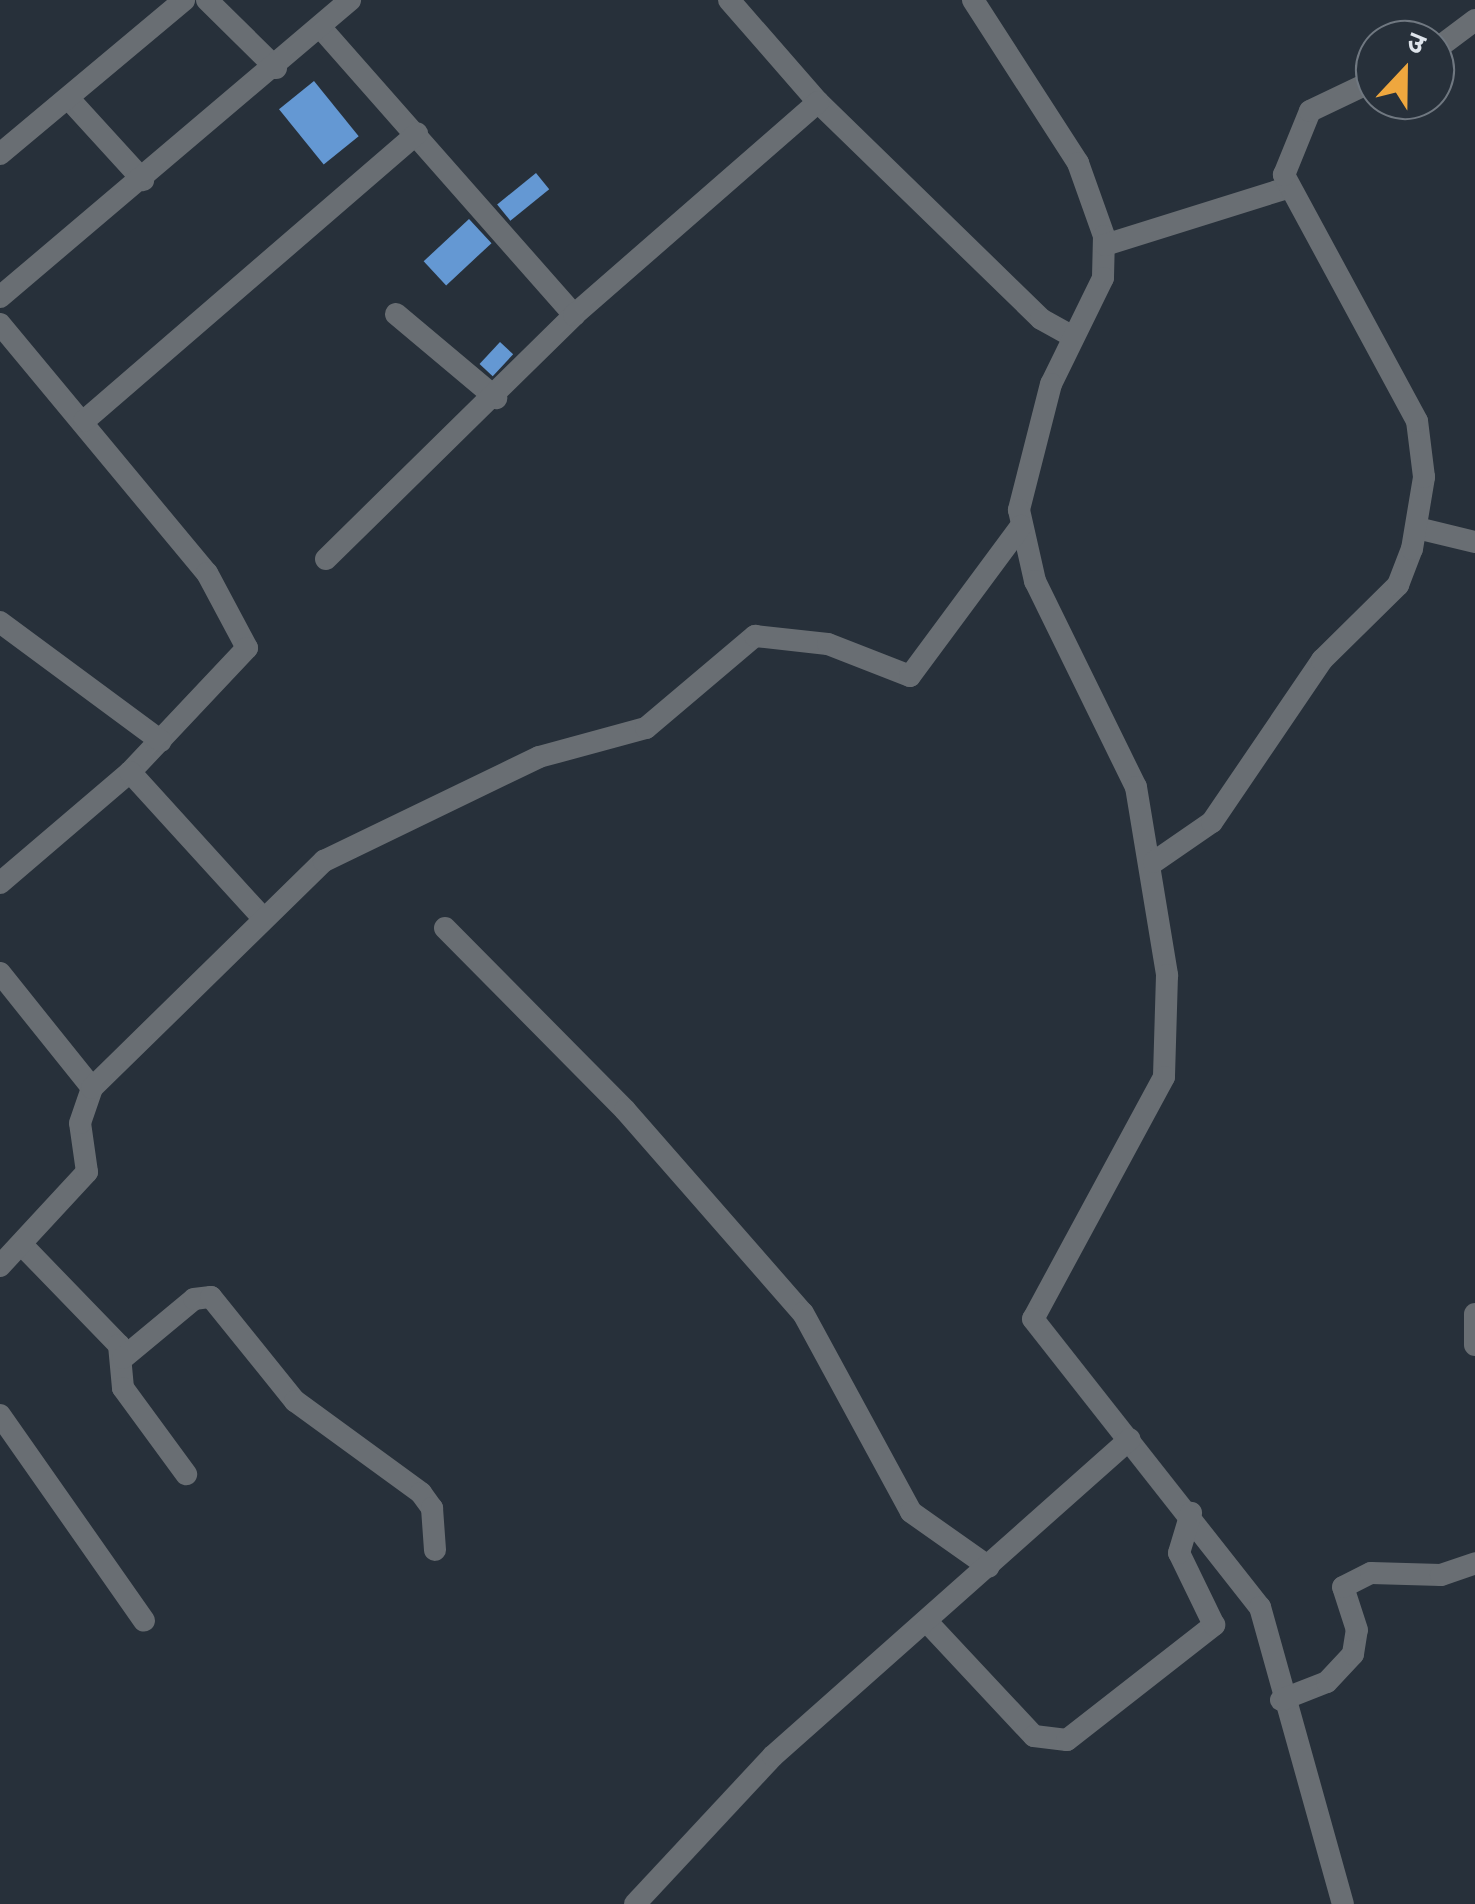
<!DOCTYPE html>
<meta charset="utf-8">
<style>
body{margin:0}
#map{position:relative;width:1475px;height:1904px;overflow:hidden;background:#27303a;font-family:"Alegreya Sans","Noto Sans Devanagari",sans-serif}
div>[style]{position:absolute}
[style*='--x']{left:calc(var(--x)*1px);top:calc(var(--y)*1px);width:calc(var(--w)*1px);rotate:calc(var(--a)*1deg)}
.building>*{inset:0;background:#6498d3;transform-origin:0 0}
.minor>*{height:22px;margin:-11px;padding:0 11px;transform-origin:11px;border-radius:11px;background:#696e73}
span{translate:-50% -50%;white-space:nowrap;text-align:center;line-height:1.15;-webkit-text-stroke:10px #27303a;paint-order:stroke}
.north{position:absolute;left:1355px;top:20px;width:100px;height:100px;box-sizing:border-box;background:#27303a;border:2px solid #707881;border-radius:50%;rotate:22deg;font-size:28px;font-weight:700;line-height:40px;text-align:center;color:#dee4eb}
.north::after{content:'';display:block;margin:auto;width:35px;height:45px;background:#efa73e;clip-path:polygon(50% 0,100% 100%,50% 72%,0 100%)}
</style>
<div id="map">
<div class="building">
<div style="left:314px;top:81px;width:71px;height:45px;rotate:51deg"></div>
<div style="left:536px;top:173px;width:21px;height:50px;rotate:51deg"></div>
<div style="left:469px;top:219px;width:33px;height:62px;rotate:47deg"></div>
<div style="left:500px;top:342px;width:18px;height:30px;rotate:43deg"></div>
</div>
<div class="minor">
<div style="--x:207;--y:0;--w:97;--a:44.6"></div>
<div style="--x:729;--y:0;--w:135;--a:48.9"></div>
<div style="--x:818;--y:102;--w:311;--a:44.2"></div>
<div style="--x:1041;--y:319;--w:33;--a:29"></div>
<div style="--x:973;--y:0;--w:194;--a:57.2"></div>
<div style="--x:1078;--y:163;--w:77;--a:70.4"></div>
<div style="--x:1104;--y:236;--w:42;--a:91.4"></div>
<div style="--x:1103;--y:278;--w:118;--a:116.1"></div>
<div style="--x:1051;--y:384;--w:130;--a:104.3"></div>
<div style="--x:1019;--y:510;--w:73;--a:77.3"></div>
<div style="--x:1035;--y:581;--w:229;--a:63.9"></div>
<div style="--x:1136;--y:787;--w:191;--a:80.6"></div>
<div style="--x:1167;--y:975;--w:102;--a:91.7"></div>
<div style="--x:1164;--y:1077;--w:275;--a:118.4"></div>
<div style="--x:1033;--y:1319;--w:367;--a:51.8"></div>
<div style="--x:1260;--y:1607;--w:308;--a:74.4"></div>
<div style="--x:321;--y:28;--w:383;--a:48.6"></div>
<div style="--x:1435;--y:50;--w:50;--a:-36.9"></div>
<div style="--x:69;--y:99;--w:110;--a:47.6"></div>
<div style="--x:0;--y:154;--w:240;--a:-39.9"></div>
<div style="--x:1105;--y:245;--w:191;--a:-17.4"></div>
<div style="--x:0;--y:297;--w:459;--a:-40.3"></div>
<div style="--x:396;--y:314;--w:131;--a:40"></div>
<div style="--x:0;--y:324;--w:324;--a:50.3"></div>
<div style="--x:207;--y:573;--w:85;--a:61.9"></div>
<div style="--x:247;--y:648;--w:170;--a:133.3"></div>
<div style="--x:130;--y:772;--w:171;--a:139.5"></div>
<div style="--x:84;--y:421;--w:440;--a:-40.8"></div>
<div style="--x:1417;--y:528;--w:60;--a:13.6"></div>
<div style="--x:326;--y:559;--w:348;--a:-44.5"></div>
<div style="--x:574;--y:315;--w:324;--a:-41.1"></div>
<div style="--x:0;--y:622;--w:200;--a:36.5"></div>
<div style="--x:130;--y:772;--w:196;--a:47.7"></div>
<div style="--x:1154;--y:862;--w:70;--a:-34.6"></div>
<div style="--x:1212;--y:822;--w:196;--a:-55.8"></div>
<div style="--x:1322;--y:660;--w:107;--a:-44.6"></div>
<div style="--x:1398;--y:585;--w:39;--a:-69"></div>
<div style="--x:1412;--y:549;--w:73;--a:-80.5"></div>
<div style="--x:1424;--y:477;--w:56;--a:-97.1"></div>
<div style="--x:1417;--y:421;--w:280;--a:-118.4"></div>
<div style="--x:1284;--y:175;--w:69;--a:-67.9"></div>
<div style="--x:1310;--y:111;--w:72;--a:-25.5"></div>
<div style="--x:445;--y:928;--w:256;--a:45.3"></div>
<div style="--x:625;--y:1110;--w:270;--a:48.8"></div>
<div style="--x:803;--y:1313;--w:226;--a:61.5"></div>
<div style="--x:911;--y:1512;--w:95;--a:35.2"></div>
<div style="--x:0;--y:973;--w:147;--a:51.3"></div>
<div style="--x:23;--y:1246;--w:138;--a:45.9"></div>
<div style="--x:119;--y:1345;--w:43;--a:84.7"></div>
<div style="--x:123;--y:1388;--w:107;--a:53.8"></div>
<div style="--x:0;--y:1266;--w:128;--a:-47.2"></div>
<div style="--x:87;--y:1172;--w:49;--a:-98.1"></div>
<div style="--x:80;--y:1123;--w:37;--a:-71"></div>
<div style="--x:92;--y:1088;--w:325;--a:-44.4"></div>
<div style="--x:324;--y:861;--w:239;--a:-25.8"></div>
<div style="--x:539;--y:757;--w:111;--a:-15.2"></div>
<div style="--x:646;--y:728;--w:143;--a:-40.2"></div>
<div style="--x:755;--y:636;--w:73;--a:6.3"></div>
<div style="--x:828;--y:644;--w:88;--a:21.3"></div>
<div style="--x:910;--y:676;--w:187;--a:-53.5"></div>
<div style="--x:1475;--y:1314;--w:31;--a:90"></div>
<div style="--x:123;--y:1358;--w:92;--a:-39.7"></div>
<div style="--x:194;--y:1299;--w:17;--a:-7"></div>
<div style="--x:211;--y:1297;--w:134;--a:51.1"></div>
<div style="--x:295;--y:1401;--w:156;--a:36.1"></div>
<div style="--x:421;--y:1493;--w:19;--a:54"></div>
<div style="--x:432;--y:1508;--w:42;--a:85.9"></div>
<div style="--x:0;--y:1415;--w:251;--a:55"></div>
<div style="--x:930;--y:1625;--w:152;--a:46.9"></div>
<div style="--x:1034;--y:1736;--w:33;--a:7"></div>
<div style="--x:1067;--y:1740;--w:187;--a:-38"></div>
<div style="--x:1214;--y:1625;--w:80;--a:-115.9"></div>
<div style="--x:1179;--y:1553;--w:42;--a:-73.3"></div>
<div style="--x:1281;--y:1700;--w:49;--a:-21.4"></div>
<div style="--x:1327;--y:1682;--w:38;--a:-47"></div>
<div style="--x:1353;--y:1654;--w:24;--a:-81"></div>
<div style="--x:1357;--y:1630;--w:45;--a:-108"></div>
<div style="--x:1343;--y:1587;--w:31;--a:-27"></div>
<div style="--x:1371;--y:1573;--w:70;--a:1.6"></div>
<div style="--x:1441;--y:1575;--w:36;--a:-19"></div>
<div style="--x:635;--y:1904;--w:202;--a:-47"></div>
<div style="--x:773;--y:1756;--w:477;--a:-41.6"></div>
</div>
<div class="north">उ</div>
</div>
